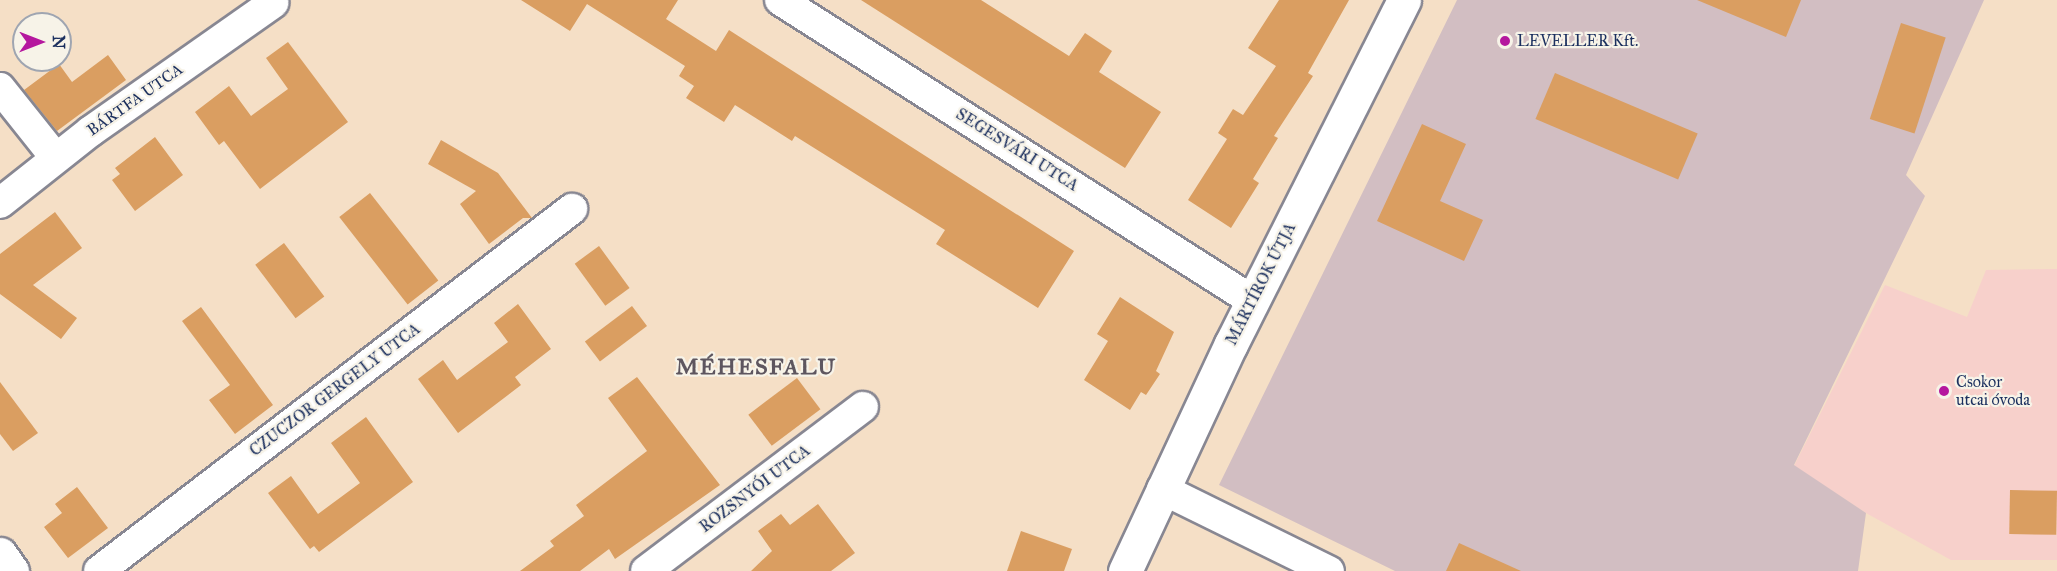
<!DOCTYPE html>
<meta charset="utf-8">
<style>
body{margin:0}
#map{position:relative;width:2057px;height:571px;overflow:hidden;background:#f5dfc6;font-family:"IM FELL Great Primer",serif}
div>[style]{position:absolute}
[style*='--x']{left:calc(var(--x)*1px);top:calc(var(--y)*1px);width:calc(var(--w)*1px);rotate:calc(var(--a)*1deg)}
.built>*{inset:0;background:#f7d0cb}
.industrial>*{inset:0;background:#d2bec2}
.building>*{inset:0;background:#da9e61;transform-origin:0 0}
.roads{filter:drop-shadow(2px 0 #888792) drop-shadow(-2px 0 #888792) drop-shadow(0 2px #888792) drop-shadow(0 -2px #888792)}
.street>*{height:30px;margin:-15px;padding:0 15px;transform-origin:15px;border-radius:15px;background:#fff}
.secondary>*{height:33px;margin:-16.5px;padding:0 16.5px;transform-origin:16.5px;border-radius:16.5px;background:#fff}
.dots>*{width:16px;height:16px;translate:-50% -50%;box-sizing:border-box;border:3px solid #f7f3e8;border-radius:50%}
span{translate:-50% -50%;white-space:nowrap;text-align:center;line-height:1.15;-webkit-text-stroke:4.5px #f7f3e8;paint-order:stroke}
.poi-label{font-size:16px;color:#1b2f5e}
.left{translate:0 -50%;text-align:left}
.street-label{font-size:16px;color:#1b2f5e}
.district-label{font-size:22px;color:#5e565f;font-weight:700;letter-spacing:1.5px}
.north{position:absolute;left:12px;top:12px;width:60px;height:60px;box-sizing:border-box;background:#f7f3e8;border:2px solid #9fa5b1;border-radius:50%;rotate:90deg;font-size:16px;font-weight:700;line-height:24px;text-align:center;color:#1b2f5e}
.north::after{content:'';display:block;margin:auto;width:21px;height:27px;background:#b5179e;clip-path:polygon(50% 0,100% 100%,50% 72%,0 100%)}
</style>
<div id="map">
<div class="built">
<div style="clip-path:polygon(2057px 269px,2057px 560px,1951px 560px,1866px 513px,1794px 466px,1885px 285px,1967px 317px,1986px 270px)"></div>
</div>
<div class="industrial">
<div style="clip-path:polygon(1457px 0,1984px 0,1906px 175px,1925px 196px,1794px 465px,1866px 513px,1858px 571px,1395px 571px,1219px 485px)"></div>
</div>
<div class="building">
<div style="clip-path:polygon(521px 0,678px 0,666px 19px,716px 51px,729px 30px,1074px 251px,1038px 308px,936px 244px,945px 230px,795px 136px,792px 141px,735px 105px,724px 122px,686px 98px,694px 86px,679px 76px,685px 66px,587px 4px,570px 31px)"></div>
<div style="clip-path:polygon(861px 0,981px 0,1069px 56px,1085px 33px,1112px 51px,1099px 72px,1161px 112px,1125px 168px)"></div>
<div style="clip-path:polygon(1279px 0,1349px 0,1308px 73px,1313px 76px,1274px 136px,1278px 138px,1253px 179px,1259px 183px,1231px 228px,1188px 200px,1227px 139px,1218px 133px,1233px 109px,1243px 115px,1276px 66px,1248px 48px)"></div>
<div style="clip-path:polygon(1697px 0,1801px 0,1786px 37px)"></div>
<div style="left:1901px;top:23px;width:47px;height:101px;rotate:18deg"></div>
<div style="clip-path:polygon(288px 42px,348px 122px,260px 189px,224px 141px,219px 145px,195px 112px,229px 86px,251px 116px,288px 89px,266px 58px)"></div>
<div style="clip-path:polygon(108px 55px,126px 80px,57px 131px,24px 90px,59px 64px,72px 82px)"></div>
<div style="left:1555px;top:73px;width:155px;height:50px;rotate:23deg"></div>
<div style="clip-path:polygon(1422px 124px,1466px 144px,1440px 201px,1483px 220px,1464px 261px,1377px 221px)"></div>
<div style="clip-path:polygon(155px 137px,183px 175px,135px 211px,112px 180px,120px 174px,115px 168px)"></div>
<div style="clip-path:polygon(441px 140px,498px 173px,532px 218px,523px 218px,489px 244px,460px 204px,476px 191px,428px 164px)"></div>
<div style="left:370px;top:193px;width:111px;height:39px;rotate:52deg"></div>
<div style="clip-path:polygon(55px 212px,82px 248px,33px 285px,77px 318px,61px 339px,0 294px,0 254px)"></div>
<div style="left:284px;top:243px;width:67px;height:36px;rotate:53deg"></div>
<div style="left:599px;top:246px;width:52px;height:30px;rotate:54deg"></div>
<div style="clip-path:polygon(1120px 297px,1174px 332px,1156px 371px,1160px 374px,1146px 395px,1141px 392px,1130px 410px,1084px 380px,1108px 341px,1097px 334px)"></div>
<div style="clip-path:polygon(518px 304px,551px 349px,515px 377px,521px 385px,458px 433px,418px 379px,443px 360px,457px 380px,508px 342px,494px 323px)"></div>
<div style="left:632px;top:306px;width:25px;height:59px;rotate:53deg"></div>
<div style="clip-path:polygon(201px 307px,273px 405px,235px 434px,209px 400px,230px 385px,182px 321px)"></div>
<div style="clip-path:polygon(637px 377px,720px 485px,615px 559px,609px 549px,580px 571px,520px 571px,554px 546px,550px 541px,584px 516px,576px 505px,647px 451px,608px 398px)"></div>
<div style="left:797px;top:378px;width:39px;height:61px;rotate:53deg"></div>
<div style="clip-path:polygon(0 382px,38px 433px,13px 451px,0 434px)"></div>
<div style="clip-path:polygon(366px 417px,413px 482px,319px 552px,314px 546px,310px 549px,268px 493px,291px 476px,318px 514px,360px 483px,331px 443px)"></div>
<div style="clip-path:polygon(77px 487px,108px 528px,68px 558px,44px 527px,62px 513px,55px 504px)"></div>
<div style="left:2010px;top:490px;width:47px;height:44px;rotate:1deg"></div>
<div style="clip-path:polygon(818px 504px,855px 553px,831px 571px,751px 571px,772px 551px,758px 531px,781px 514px,790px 525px)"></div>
<div style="clip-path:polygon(1021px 531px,1072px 549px,1064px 571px,1007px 571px)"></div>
<div style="clip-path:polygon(1459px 543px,1521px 571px,1446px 571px)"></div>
</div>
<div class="roads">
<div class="street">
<div style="--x:780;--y:0;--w:561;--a:32.47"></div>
<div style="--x:0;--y:88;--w:88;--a:51.4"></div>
<div style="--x:0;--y:203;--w:116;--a:-38.4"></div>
<div style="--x:91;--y:131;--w:223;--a:-35.1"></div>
<div style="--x:1162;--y:489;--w:186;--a:26.2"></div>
<div style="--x:99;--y:571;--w:596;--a:-37.43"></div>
<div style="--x:646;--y:571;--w:272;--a:-37.1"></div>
</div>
<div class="secondary">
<div style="--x:0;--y:554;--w:21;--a:55"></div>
<div style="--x:1125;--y:571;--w:251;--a:-65"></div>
<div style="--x:1231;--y:344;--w:385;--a:-63.3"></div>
</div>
</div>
<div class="dots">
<div style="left:1505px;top:41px;background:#b5179e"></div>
<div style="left:1944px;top:391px;background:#b5179e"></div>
</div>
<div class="poi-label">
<span class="left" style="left:1517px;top:41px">LEVELLER Kft.</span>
<span class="left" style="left:1956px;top:391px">Csokor<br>utcai óvoda</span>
</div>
<div class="street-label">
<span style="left:135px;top:100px;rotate:-35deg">BÁRTFA UTCA</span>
<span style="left:1017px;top:150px;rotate:32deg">SEGESVÁRI UTCA</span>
<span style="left:1261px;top:284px;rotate:-63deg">MÁRTÍROK ÚTJA</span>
<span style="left:335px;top:390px;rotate:-37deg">CZUCZOR GERGELY UTCA</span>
<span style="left:755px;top:489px;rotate:-37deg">ROZSNYÓI UTCA</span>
</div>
<div class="district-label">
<span style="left:756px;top:367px">MÉHESFALU</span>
</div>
<div class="north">N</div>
</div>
